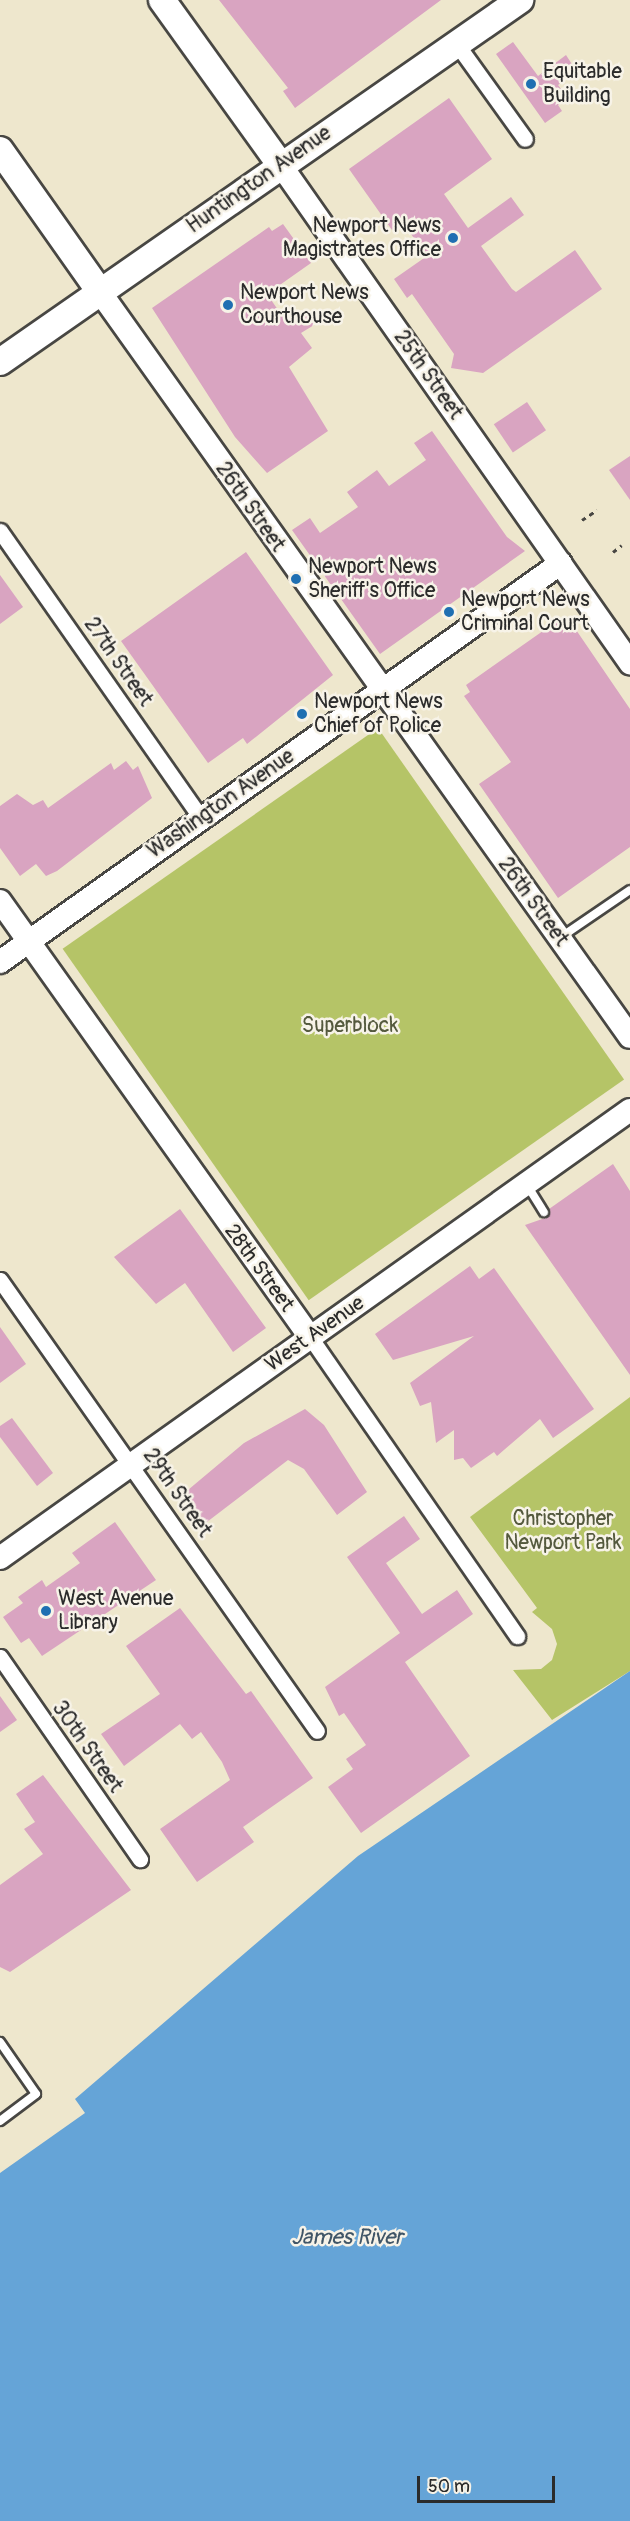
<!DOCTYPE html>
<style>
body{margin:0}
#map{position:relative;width:630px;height:2521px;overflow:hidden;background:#eee7cd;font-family:Pangolin,sans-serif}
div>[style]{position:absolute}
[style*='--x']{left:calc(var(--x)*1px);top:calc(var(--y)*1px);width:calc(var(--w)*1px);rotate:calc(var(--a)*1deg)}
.green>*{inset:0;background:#b5c467;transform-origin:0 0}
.water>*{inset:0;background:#65a4d7}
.building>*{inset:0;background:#d9a4c1;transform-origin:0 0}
.path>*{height:3px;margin-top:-1.5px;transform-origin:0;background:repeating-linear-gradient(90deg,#484743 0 4.5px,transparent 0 9px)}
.roads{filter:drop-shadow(2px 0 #484743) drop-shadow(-2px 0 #484743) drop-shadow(0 2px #484743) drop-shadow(0 -2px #484743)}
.lane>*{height:8px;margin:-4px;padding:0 4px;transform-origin:4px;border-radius:4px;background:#fff}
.street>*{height:15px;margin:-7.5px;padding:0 7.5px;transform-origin:7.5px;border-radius:7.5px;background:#fff}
.secondary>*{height:22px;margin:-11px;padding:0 11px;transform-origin:11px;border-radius:11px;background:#fff}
.primary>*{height:26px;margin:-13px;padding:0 13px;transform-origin:13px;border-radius:13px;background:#fff}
.dots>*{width:16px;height:16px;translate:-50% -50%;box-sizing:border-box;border:3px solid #f7f3e8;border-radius:50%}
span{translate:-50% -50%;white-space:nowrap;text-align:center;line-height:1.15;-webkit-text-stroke:5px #f7f3e8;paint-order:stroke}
.poi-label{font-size:21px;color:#2b2b2b}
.left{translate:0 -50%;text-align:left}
.right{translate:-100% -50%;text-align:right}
.street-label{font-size:21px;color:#2b2b2b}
.park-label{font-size:21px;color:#54593d}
.water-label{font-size:22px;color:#3f5567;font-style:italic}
.scale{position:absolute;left:417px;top:2476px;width:138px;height:27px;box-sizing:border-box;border:3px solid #2b2b2b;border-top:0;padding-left:8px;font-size:18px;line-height:21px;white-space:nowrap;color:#2b2b2b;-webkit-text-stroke:4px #f7f3e8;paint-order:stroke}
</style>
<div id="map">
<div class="green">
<div style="left:378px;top:728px;width:429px;height:385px;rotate:55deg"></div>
<div style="clip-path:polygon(630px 1397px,630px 1671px,552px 1720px,513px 1670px,541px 1669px,552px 1660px,557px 1644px,552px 1629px,532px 1612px,537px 1608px,470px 1517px)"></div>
</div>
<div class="water">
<div style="clip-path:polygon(630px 1671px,630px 2521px,0 2521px,0 2173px,85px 2113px,75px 2099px,358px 1856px)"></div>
</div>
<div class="building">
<div style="clip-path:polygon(219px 0,441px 0,295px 108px,283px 91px,288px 88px)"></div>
<div style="clip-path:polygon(513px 42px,538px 76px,566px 55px,577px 72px,558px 85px,568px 98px,558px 105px,562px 111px,545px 123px,496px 54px)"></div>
<div style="clip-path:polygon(449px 98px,492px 159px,444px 194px,468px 228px,511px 197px,524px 215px,481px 246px,512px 289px,516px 292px,575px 250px,602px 289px,483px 373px,451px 368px,454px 354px,412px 294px,407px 298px,394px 279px,427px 256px,403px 223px,392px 230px,349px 169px)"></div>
<div style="clip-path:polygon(283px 224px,311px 263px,267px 294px,285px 320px,304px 310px,314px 325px,301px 333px,312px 348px,289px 367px,328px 431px,267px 473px,235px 437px,152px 308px,269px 227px,272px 231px)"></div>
<div style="left:527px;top:402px;width:34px;height:40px;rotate:56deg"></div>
<div style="clip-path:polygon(432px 431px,507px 537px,525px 551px,380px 654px,292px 530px,310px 518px,320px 533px,358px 507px,347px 492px,377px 470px,389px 486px,426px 460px,414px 443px)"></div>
<div style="clip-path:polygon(630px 456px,630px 500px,609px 470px)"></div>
<div style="clip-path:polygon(246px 552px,333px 675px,247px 744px,243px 738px,208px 763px,121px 641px)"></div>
<div style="clip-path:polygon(0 575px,23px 607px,0 624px)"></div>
<div style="clip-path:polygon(560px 619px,564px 625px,570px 621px,630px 709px,630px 847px,558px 898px,479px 784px,511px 762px,464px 696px,470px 692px,466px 685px)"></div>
<div style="clip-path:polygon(126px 761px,133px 770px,138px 766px,152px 798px,57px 871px,46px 876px,36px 864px,20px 876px,0 848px,0 806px,17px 794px,33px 805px,43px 800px,48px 808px,111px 763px,114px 770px)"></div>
<div style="clip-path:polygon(613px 1164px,630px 1191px,630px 1375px,525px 1225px,548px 1217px,549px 1209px)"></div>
<div style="clip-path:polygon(180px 1209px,266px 1328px,233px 1352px,185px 1283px,156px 1304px,114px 1257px)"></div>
<div style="clip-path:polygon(470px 1266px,479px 1279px,494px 1268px,594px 1409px,553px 1438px,540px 1419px,497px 1456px,494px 1452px,471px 1468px,463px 1458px,454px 1460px,454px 1430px,436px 1443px,431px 1402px,420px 1406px,410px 1383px,474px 1336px,393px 1360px,375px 1334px)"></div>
<div style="clip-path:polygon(0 1327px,26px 1364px,0 1383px)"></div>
<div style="clip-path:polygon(305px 1409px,324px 1425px,367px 1492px,337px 1515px,304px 1469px,288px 1460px,203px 1525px,182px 1495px,244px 1443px)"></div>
<div style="clip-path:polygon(12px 1418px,53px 1473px,37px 1486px,0 1437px,0 1426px)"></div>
<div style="clip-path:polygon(404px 1516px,420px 1539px,386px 1563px,422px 1614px,457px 1590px,473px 1614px,405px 1662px,470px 1756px,361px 1833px,328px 1787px,353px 1769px,346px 1759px,366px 1745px,344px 1713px,339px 1716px,325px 1687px,400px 1633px,347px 1557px)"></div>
<div style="clip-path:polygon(115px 1522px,156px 1580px,42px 1656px,29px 1638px,21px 1643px,3px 1617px,23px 1603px,18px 1597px,42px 1580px,46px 1587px,80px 1563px,72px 1553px)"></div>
<div style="clip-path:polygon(180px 1608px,246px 1694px,251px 1691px,313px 1778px,243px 1827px,254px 1842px,197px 1882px,160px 1829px,230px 1780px,222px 1762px,201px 1732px,192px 1739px,180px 1724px,124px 1766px,101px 1734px,160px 1694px,126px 1646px)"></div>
<div style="clip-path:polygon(0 1696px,17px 1720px,0 1732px)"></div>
<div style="clip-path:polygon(43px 1775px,131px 1890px,10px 1972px,0 1967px,0 1885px,43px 1854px,24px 1829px,35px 1822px,16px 1794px)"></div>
</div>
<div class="path">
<div style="--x:582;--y:520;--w:18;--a:-34"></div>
<div style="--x:613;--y:552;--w:11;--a:-38"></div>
</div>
<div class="roads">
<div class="lane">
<div style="--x:561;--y:937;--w:83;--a:-34.3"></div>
<div style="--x:527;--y:1185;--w:32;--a:58"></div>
<div style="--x:0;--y:2042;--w:63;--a:55.3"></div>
<div style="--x:36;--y:2094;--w:45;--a:143.1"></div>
</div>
<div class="street">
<div style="--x:456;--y:43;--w:118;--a:54.3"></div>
<div style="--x:0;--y:531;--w:350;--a:55"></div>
<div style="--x:0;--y:1280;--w:551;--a:54.9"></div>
<div style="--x:310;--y:1337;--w:364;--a:55.3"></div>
<div style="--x:0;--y:1657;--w:246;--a:55.3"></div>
</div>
<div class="secondary">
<div style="--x:280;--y:164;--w:610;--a:54.95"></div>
<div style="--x:100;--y:292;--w:914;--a:54.57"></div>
<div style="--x:0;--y:901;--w:535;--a:54.59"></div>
<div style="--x:0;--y:962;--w:688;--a:-35.42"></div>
<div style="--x:0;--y:1558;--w:773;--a:-35.42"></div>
</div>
<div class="primary">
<div style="--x:162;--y:0;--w:202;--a:54.3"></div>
<div style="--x:0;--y:150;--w:174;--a:54.8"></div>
<div style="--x:0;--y:362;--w:634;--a:-34.84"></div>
</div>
</div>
<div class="dots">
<div style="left:531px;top:84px;background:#1f6fb2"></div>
<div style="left:453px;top:238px;background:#1f6fb2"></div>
<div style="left:228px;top:305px;background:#1f6fb2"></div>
<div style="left:296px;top:579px;background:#1f6fb2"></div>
<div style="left:449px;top:612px;background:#1f6fb2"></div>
<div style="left:302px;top:714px;background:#1f6fb2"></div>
<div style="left:46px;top:1611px;background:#1f6fb2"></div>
</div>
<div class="poi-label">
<span class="left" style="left:543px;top:84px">Equitable<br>Building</span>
<span class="right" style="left:441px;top:238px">Newport News<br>Magistrates Office</span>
<span class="left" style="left:240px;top:305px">Newport News<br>Courthouse</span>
<span class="left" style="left:308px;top:579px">Newport News<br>Sheriff's Office</span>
<span class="left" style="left:461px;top:612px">Newport News<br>Criminal Court</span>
<span class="left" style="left:314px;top:714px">Newport News<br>Chief of Police</span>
<span class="left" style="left:58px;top:1611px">West Avenue<br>Library</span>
</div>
<div class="street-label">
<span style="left:259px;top:180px;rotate:-35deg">Huntington Avenue</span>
<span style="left:428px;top:375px;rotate:55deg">25th Street</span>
<span style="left:250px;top:507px;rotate:55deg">26th Street</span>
<span style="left:118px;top:662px;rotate:55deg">27th Street</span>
<span style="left:221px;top:804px;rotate:-35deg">Washington Avenue</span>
<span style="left:533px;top:902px;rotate:54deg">26th Street</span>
<span style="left:259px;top:1268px;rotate:54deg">28th Street</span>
<span style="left:315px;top:1334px;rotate:-35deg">West Avenue</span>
<span style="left:177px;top:1493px;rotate:55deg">29th Street</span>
<span style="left:87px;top:1747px;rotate:55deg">30th Street</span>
</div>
<div class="park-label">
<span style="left:350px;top:1026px">Superblock</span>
<span style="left:563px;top:1531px">Christopher<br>Newport Park</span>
</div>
<div class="water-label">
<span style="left:347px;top:2238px">James River</span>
</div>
<div class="scale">50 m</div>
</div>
